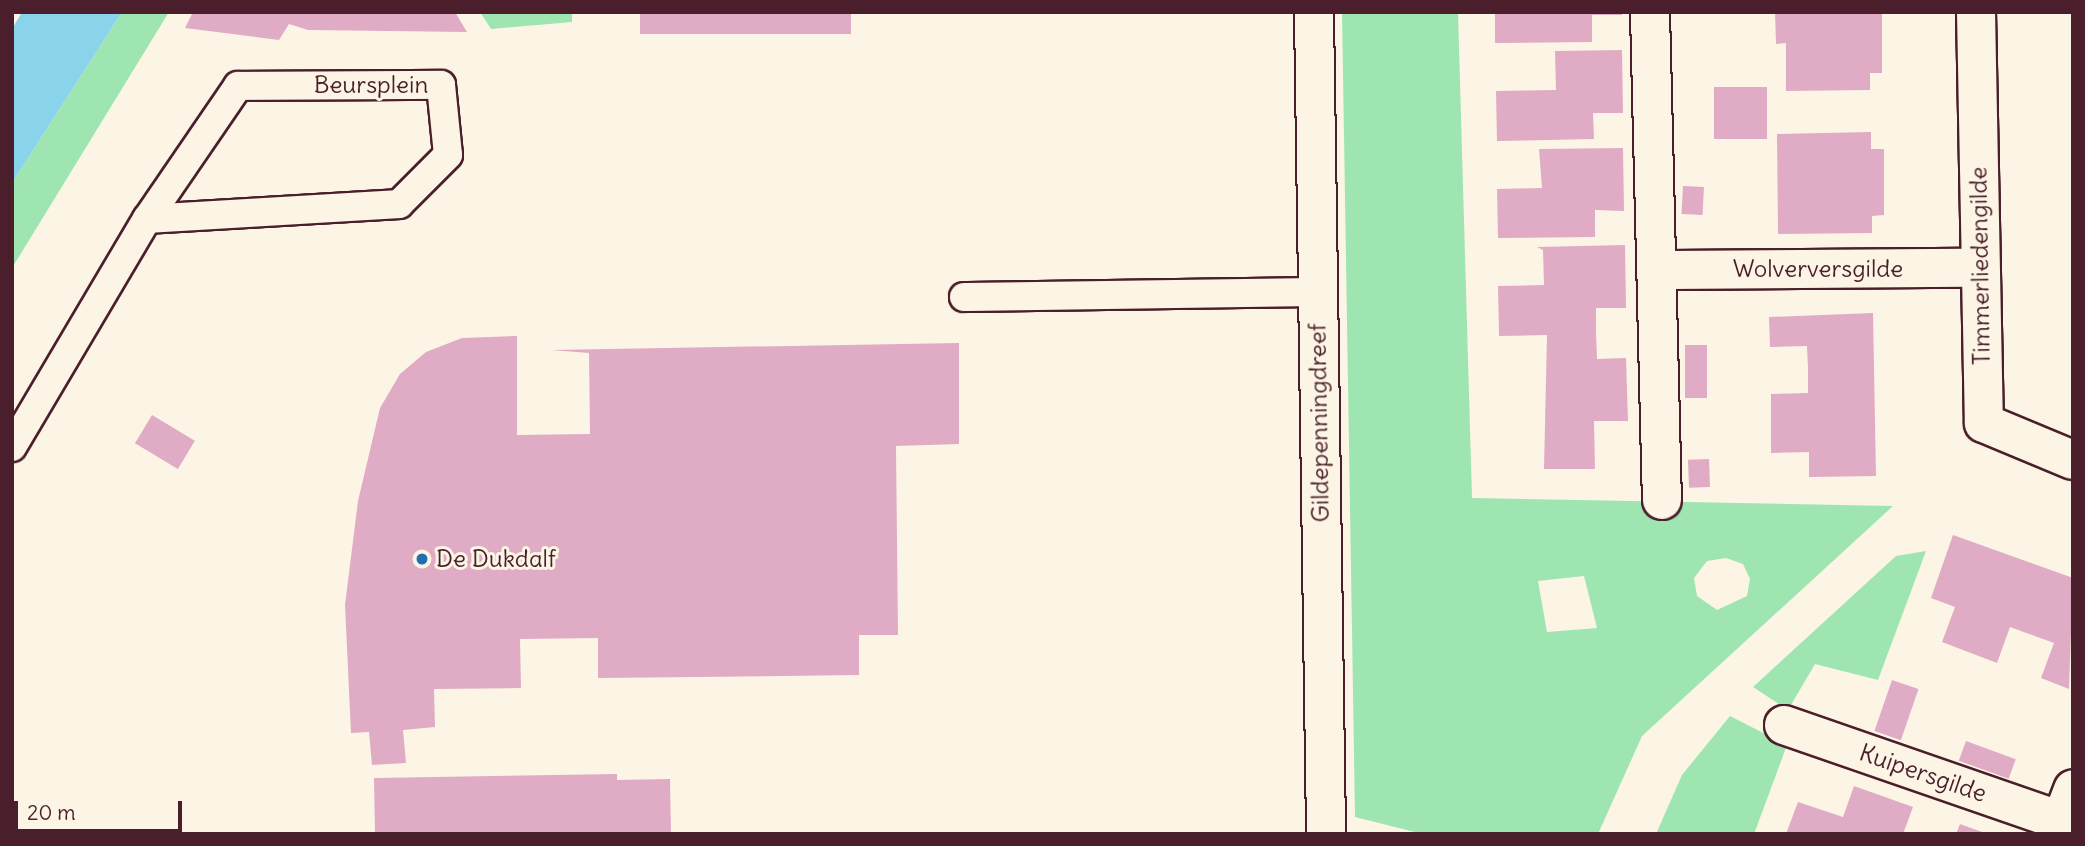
<!DOCTYPE html>
<style>
body{margin:0}
#map{position:relative;width:2085px;height:846px;overflow:hidden;background:#fcf5e5;font-family:Delius,sans-serif}
div>[style]{position:absolute}
[style*='--x']{left:calc(var(--x)*1px);top:calc(var(--y)*1px);width:calc(var(--w)*1px);rotate:calc(var(--a)*1deg)}
.green>*{inset:0;background:#9fe5b1}
.water>*{inset:0;background:#8ad4eb}
.building>*{inset:0;background:#e0abc4;transform-origin:0 0}
.roads{filter:drop-shadow(2px 0 #4a1f2b) drop-shadow(-2px 0 #4a1f2b) drop-shadow(0 2px #4a1f2b) drop-shadow(0 -2px #4a1f2b)}
.lane>*{height:28px;margin:-14px;padding:0 14px;transform-origin:14px;border-radius:14px;background:#fcf5e5}
.street>*{height:38px;margin:-19px;padding:0 19px;transform-origin:19px;border-radius:19px;background:#fcf5e5}
.secondary>*{height:38px;margin:-19px;padding:0 19px;transform-origin:19px;border-radius:19px;background:#fcf5e5}
.dots>*{width:19px;height:19px;translate:-50% -50%;box-sizing:border-box;border:4px solid #fcf5e5;border-radius:50%}
span{translate:-50% -50%;white-space:nowrap;text-align:center;line-height:1.15;-webkit-text-stroke:6px #fcf5e5;paint-order:stroke}
.street-label{font-size:24px;color:#4a1f2b}
.poi-label{font-size:24px;color:#4a1f2b}
.left{translate:0 -50%;text-align:left}
.frame{position:absolute;inset:0;border:14px solid #4a1f2b;pointer-events:none}
.scale{position:absolute;left:14px;top:801px;width:168px;height:32px;box-sizing:border-box;border:4px solid #4a1f2b;border-top:0;padding-left:9px;font-size:21px;line-height:24px;white-space:nowrap;color:#4a1f2b;-webkit-text-stroke:5px #fcf5e5;paint-order:stroke}
</style>
<div id="map">
<div class="green">
<div style="clip-path:polygon(122px 12px,169px 12px,12px 268px,12px 183px)"></div>
<div style="clip-path:polygon(480px 12px,572px 12px,572px 22px,491px 29px)"></div>
<div style="clip-path:polygon(evenodd,1342px 12px,1458px 12px,1472px 498px,1893px 506px,1642px 736px,1598px 834px,1423px 834px,1355px 817px,1342px 12px,1726px 558px,1743px 564px,1750px 579px,1747px 596px,1717px 610px,1697px 596px,1694px 578px,1707px 561px,1726px 558px,1342px 12px,1584px 576px,1597px 628px,1547px 632px,1538px 581px,1584px 576px)"></div>
<div style="clip-path:polygon(1926px 551px,1878px 680px,1815px 664px,1788px 710px,1753px 687px,1896px 556px)"></div>
<div style="clip-path:polygon(1730px 716px,1787px 745px,1754px 834px,1656px 834px,1682px 775px)"></div>
</div>
<div class="water">
<div style="clip-path:polygon(22px 12px,122px 12px,12px 183px,12px 29px)"></div>
</div>
<div class="building">
<div style="clip-path:polygon(193px 12px,455px 12px,467px 32px,308px 30px,289px 24px,279px 40px,185px 28px)"></div>
<div style="left:640px;top:12px;width:211px;height:22px"></div>
<div style="clip-path:polygon(1495px 12px,1622px 12px,1622px 15px,1592px 15px,1592px 42px,1495px 43px)"></div>
<div style="clip-path:polygon(1775px 12px,1882px 12px,1882px 73px,1870px 73px,1870px 90px,1786px 91px,1786px 43px,1776px 44px)"></div>
<div style="clip-path:polygon(1622px 50px,1623px 113px,1593px 113px,1594px 139px,1497px 141px,1496px 91px,1556px 90px,1555px 51px)"></div>
<div style="left:1767px;top:87px;width:52px;height:53px;rotate:90deg"></div>
<div style="clip-path:polygon(1871px 132px,1871px 149px,1884px 149px,1884px 215px,1872px 216px,1872px 233px,1778px 234px,1777px 134px)"></div>
<div style="clip-path:polygon(1623px 148px,1624px 211px,1595px 210px,1595px 237px,1498px 238px,1497px 189px,1542px 188px,1539px 149px)"></div>
<div style="left:1683px;top:186px;width:21px;height:28px;rotate:3deg"></div>
<div style="clip-path:polygon(1625px 245px,1626px 308px,1596px 308px,1596px 333px,1597px 359px,1626px 358px,1628px 421px,1594px 421px,1595px 469px,1544px 469px,1547px 335px,1499px 336px,1498px 286px,1544px 285px,1543px 250px,1537px 247px)"></div>
<div style="clip-path:polygon(1873px 313px,1876px 476px,1809px 477px,1809px 452px,1771px 453px,1771px 394px,1808px 393px,1808px 369px,1807px 346px,1770px 347px,1769px 317px)"></div>
<div style="clip-path:polygon(517px 336px,517px 435px,590px 434px,589px 353px,551px 350px,959px 343px,959px 444px,896px 446px,898px 635px,859px 635px,859px 675px,697px 677px,598px 678px,598px 638px,520px 639px,521px 688px,434px 689px,435px 727px,403px 730px,406px 763px,372px 765px,369px 732px,351px 733px,345px 605px,358px 501px,380px 408px,400px 374px,426px 352px,462px 338px)"></div>
<div style="left:1685px;top:345px;width:22px;height:53px"></div>
<div style="left:152px;top:415px;width:50px;height:33px;rotate:31deg"></div>
<div style="left:1709px;top:459px;width:28px;height:21px;rotate:88deg"></div>
<div style="clip-path:polygon(1953px 535px,2073px 578px,2069px 689px,2041px 678px,2054px 643px,2010px 627px,1997px 663px,1942px 642px,1955px 607px,1931px 598px)"></div>
<div style="left:1892px;top:680px;width:28px;height:54px;rotate:19deg"></div>
<div style="left:1966px;top:741px;width:53px;height:21px;rotate:20deg"></div>
<div style="clip-path:polygon(617px 774px,617px 780px,670px 779px,671px 834px,375px 834px,374px 778px)"></div>
<div style="clip-path:polygon(1854px 786px,1913px 807px,1903px 834px,1786px 834px,1798px 802px,1843px 817px)"></div>
<div style="clip-path:polygon(1960px 824px,1985px 833px,1985px 834px,1956px 834px)"></div>
</div>
<div class="roads">
<div class="lane">
<div style="--x:964;--y:297;--w:354;--a:-0.8"></div>
<div style="--x:12;--y:447;--w:265;--a:-59.4"></div>
<div style="--x:147;--y:219;--w:161;--a:-55.6"></div>
<div style="--x:238;--y:86;--w:203;--a:-0.3"></div>
<div style="--x:441;--y:85;--w:70;--a:84.3"></div>
<div style="--x:448;--y:155;--w:69;--a:135"></div>
<div style="--x:399;--y:204;--w:252;--a:176.6"></div>
</div>
<div class="street">
<div style="--x:1650;--y:12;--w:488;--a:88.6"></div>
<div style="--x:1976;--y:12;--w:411;--a:88.9"></div>
<div style="--x:1984;--y:423;--w:96;--a:22.6"></div>
<div style="--x:1656;--y:270;--w:323;--a:-0.4"></div>
<div style="--x:1784;--y:725;--w:306;--a:19.1"></div>
<div style="--x:2061;--y:821;--w:34;--a:-69"></div>
</div>
<div class="secondary">
<div style="--x:1314;--y:12;--w:822;--a:89.16"></div>
</div>
</div>
<div class="dots">
<div style="left:422px;top:559px;background:#1f6fb2"></div>
</div>
<div class="street-label">
<span style="left:371px;top:85px">Beursplein</span>
<span style="left:1980px;top:266px;rotate:-91deg">Timmerliedengilde</span>
<span style="left:1818px;top:269px">Wolverversgilde</span>
<span style="left:1319px;top:423px;rotate:-91deg">Gildepenningdreef</span>
<span style="left:1923px;top:773px;rotate:19deg">Kuipersgilde</span>
</div>
<div class="poi-label">
<span class="left" style="left:436px;top:559px">De Dukdalf</span>
</div>
<div class="frame"></div>
<div class="scale">20 m</div>
</div>
